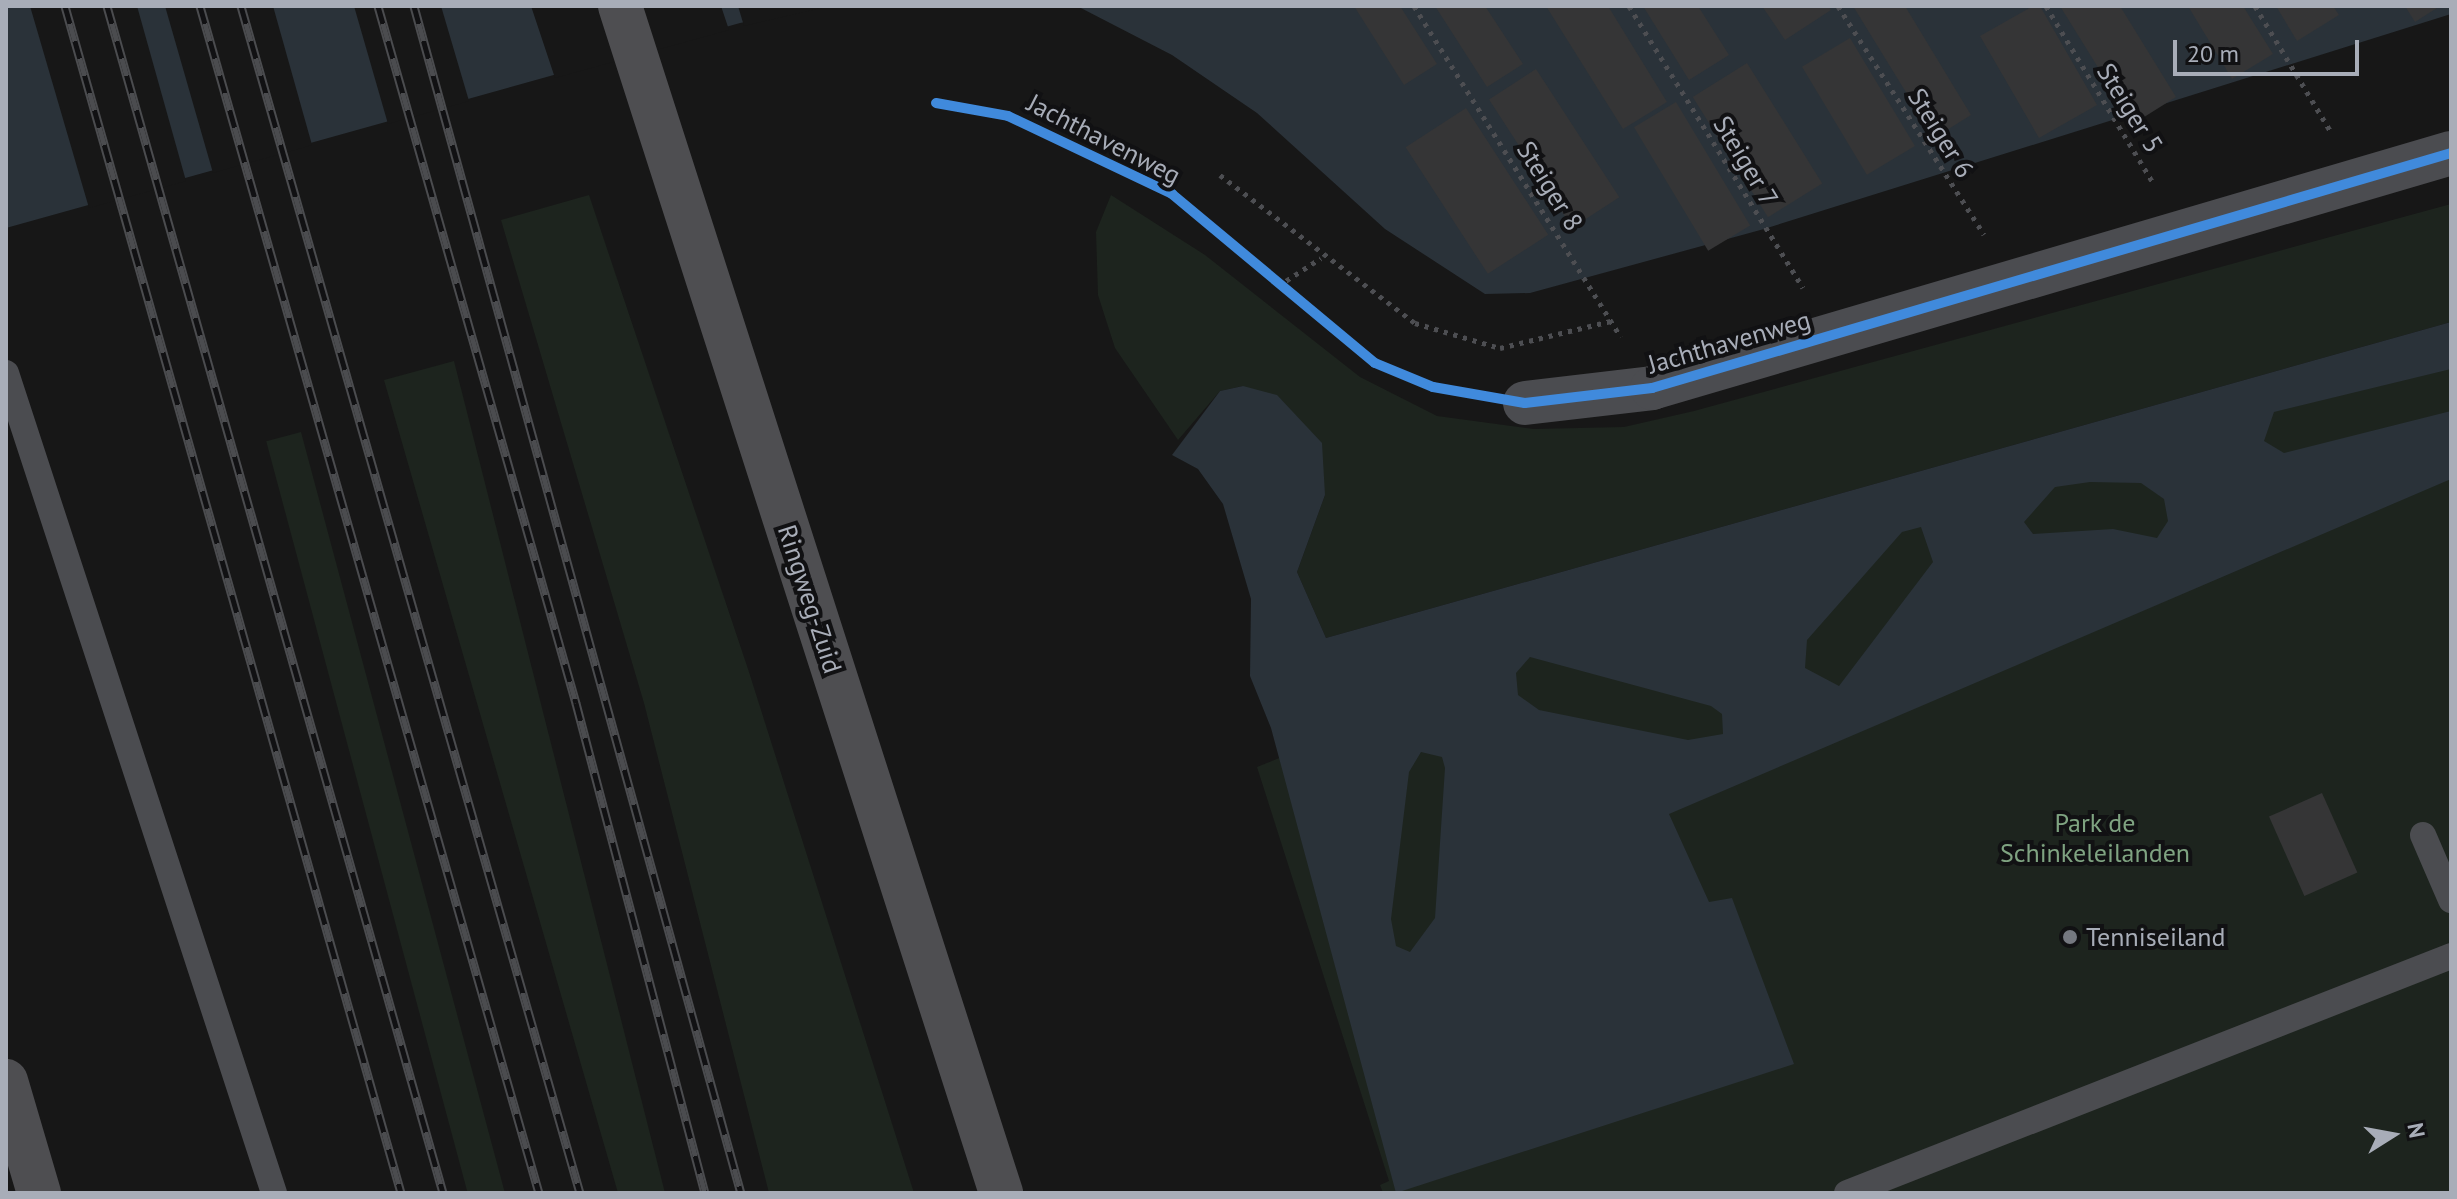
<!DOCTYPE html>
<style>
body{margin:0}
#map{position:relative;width:2457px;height:1199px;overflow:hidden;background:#171717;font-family:"PT Sans",sans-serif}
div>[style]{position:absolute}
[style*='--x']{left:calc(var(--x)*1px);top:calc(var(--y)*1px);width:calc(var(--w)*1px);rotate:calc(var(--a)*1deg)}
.green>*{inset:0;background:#1d241e;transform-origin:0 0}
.water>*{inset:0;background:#2a3239}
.pier>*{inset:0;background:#171717}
.building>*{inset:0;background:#353536;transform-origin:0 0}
.path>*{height:5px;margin-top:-2.5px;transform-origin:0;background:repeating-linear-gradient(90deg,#4d4e52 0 4px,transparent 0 10px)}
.service>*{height:26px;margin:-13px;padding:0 13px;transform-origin:13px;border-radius:13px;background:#4b4c50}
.minor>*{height:44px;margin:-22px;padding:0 22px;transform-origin:22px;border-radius:22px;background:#4b4c50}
.motorway>*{height:44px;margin:-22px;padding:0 22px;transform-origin:22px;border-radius:22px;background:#4e4e51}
.rail>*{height:9px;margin-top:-4.5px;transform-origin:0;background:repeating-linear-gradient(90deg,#111113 0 18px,#4b4c4f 0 36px);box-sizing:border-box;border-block:2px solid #4b4c4f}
.cycleway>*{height:10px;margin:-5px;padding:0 5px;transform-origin:5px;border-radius:5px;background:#408adc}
.dots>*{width:22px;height:22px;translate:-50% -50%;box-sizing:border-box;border:4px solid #111113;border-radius:50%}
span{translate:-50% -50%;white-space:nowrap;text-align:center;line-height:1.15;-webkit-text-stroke:8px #111113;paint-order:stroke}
.street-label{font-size:26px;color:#a8adb8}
.park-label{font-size:26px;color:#7fa381}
.poi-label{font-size:26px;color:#a8adb8}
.left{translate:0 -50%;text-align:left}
.frame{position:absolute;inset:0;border:8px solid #a8adb8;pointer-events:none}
.north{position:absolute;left:2353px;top:1095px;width:80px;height:80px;-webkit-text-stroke:6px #111113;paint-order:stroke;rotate:79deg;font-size:22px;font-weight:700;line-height:32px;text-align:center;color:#a8adb8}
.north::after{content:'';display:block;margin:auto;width:28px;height:36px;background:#a8adb8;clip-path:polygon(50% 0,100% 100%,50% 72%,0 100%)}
.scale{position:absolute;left:2173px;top:40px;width:186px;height:36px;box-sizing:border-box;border:4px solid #a8adb8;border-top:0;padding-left:10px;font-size:24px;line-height:28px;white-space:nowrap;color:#a8adb8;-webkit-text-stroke:6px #111113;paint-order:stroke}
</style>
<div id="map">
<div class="green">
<div style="clip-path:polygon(589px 195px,748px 669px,914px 1193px,769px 1193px,644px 703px,501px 220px)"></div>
<div style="clip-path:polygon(1111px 195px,1205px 255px,1360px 377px,1437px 416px,1534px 429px,1624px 427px,1694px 411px,2451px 204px,2451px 322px,1326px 638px,1297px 572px,1325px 495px,1243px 386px,1220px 391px,1178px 440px,1115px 348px,1098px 295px,1096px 232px)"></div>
<div style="clip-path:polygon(2451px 331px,2451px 1193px,1383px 1193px,1380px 1185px,1389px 1181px,1257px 767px,1530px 657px)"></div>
<div style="clip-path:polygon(454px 361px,665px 1193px,618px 1193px,384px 380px)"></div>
<div style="left:301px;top:432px;width:789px;height:36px;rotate:75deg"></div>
</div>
<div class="water">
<div style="clip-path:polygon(6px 6px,826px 6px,740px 23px,6px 228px)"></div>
<div style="clip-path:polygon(1077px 6px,2451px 6px,2451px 14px,1764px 229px,1530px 293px,1485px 294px,1385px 229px,1257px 113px,1172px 55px)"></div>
<div style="clip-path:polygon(evenodd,2451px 322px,2451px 369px,2274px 412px,2264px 441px,2284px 453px,2451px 411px,2451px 479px,1669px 814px,1709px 902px,1732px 898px,1794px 1064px,1396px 1193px,1271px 728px,1250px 676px,1251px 599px,1223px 504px,1198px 469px,1172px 455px,1220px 391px,1243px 386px,1277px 395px,1322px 443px,1325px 495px,1297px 572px,1326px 638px,2451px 322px,2090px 482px,2141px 483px,2164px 499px,2168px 521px,2157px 538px,2113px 529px,2033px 534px,2024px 522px,2055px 487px,2090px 482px,2451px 322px,1921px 527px,1933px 562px,1839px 686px,1805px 668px,1807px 640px,1902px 532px,1921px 527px,2451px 322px,1530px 657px,1711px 706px,1722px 714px,1723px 734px,1688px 740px,1539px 710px,1518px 695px,1516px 673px,1530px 657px,2451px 322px,1421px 752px,1442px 757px,1445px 768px,1435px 918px,1410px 952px,1396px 946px,1391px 919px,1409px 772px,1421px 752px)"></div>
</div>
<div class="pier">
<div style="clip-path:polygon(30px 6px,137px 6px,186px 181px,89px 208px)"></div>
<div style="clip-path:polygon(165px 6px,273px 6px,312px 145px,213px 173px)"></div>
<div style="clip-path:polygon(354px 6px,441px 6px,469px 101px,388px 124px)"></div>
<div style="clip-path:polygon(531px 6px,721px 6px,729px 30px,555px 78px)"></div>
<div style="clip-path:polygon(738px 6px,830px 6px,744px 26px)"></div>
</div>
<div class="building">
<div style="clip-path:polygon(1354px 6px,1400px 6px,1437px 64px,1404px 85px)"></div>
<div style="clip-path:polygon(1435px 6px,1485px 6px,1523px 64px,1487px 87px)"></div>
<div style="clip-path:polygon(1546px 6px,1608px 6px,1667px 102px,1623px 129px)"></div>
<div style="clip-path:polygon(1643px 6px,1698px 6px,1729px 55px,1689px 80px)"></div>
<div style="clip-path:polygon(1762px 6px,1828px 6px,1831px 10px,1785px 40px)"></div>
<div style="clip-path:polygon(1853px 6px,1905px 6px,1971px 115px,1934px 138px)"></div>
<div style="clip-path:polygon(2033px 6px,2040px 6px,2097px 105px,2039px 138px,1980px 36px)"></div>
<div style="clip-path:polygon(2060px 6px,2120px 6px,2176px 97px,2133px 124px)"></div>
<div style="clip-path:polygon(2188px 6px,2243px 6px,2273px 54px,2232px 79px)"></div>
<div style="clip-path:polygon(2276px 6px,2333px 6px,2339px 15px,2297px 41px)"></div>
<div style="clip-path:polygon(2405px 6px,2440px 6px,2415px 22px)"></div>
<div style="left:1850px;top:38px;width:126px;height:56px;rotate:59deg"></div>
<div style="left:1747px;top:63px;width:142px;height:64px;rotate:58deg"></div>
<div style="left:1536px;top:69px;width:153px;height:56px;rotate:57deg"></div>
<div style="left:1676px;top:102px;width:144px;height:49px;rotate:59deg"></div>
<div style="left:1466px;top:108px;width:151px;height:72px;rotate:57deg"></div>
<div style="left:2322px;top:793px;width:87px;height:58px;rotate:66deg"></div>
</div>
<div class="path">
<div style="--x:1414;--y:6;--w:390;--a:58"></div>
<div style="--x:1629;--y:6;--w:331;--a:58.3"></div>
<div style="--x:1838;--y:6;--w:271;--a:57.4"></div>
<div style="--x:2046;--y:6;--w:207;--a:58.8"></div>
<div style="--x:2255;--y:6;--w:147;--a:58.9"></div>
<div style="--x:1220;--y:175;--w:245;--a:37.2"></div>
<div style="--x:1415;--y:323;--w:89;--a:16.4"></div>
<div style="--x:1500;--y:348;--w:114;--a:-13.7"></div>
<div style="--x:1278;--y:286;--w:51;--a:-33.1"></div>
</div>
<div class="service">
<div style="--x:6;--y:373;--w:863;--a:71.9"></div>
<div style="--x:2423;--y:835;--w:71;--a:66.7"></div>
<div style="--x:1847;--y:1193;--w:649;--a:-21.42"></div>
</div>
<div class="minor">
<div style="--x:1525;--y:403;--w:128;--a:-6.7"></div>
<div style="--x:1652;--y:388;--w:833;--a:-16.39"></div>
</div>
<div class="motorway">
<div style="--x:620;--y:6;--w:1247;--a:72.2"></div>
<div style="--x:6;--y:1081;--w:117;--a:73.6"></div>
</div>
<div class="rail">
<div style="--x:65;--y:6;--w:1234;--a:74.19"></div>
<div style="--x:107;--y:6;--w:1234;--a:74.19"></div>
<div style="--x:200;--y:6;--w:1234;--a:74.06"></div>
<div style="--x:241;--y:6;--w:1234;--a:74.06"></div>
<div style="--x:378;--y:6;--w:725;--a:74.14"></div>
<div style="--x:576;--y:703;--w:507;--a:75.25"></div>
<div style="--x:414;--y:6;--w:1231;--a:74.6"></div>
</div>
<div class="cycleway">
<div style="--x:936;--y:103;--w:73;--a:10.2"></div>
<div style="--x:1008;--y:116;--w:182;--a:25.4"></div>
<div style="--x:1172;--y:194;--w:264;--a:39.8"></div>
<div style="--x:1375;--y:363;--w:63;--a:22.5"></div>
<div style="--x:1433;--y:387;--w:93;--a:9.9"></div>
<div style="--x:1525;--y:403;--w:128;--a:-6.7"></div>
<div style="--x:1652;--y:388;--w:833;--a:-16.39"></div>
</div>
<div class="dots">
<div style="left:2070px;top:937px;background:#757880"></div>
</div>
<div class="street-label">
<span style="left:2130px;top:108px;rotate:58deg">Steiger 5</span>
<span style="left:1941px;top:133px;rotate:58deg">Steiger 6</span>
<span style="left:1104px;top:139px;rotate:27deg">Jachthavenweg</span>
<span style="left:1746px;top:161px;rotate:59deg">Steiger 7</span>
<span style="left:1550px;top:186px;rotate:58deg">Steiger 8</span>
<span style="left:1729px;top:342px;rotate:-16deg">Jachthavenweg</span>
<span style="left:810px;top:599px;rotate:72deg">Ringweg-Zuid</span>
</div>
<div class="park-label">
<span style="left:2095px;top:838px">Park de<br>Schinkeleilanden</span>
</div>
<div class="poi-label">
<span class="left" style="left:2086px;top:937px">Tenniseiland</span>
</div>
<div class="frame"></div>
<div class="north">N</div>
<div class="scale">20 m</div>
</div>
